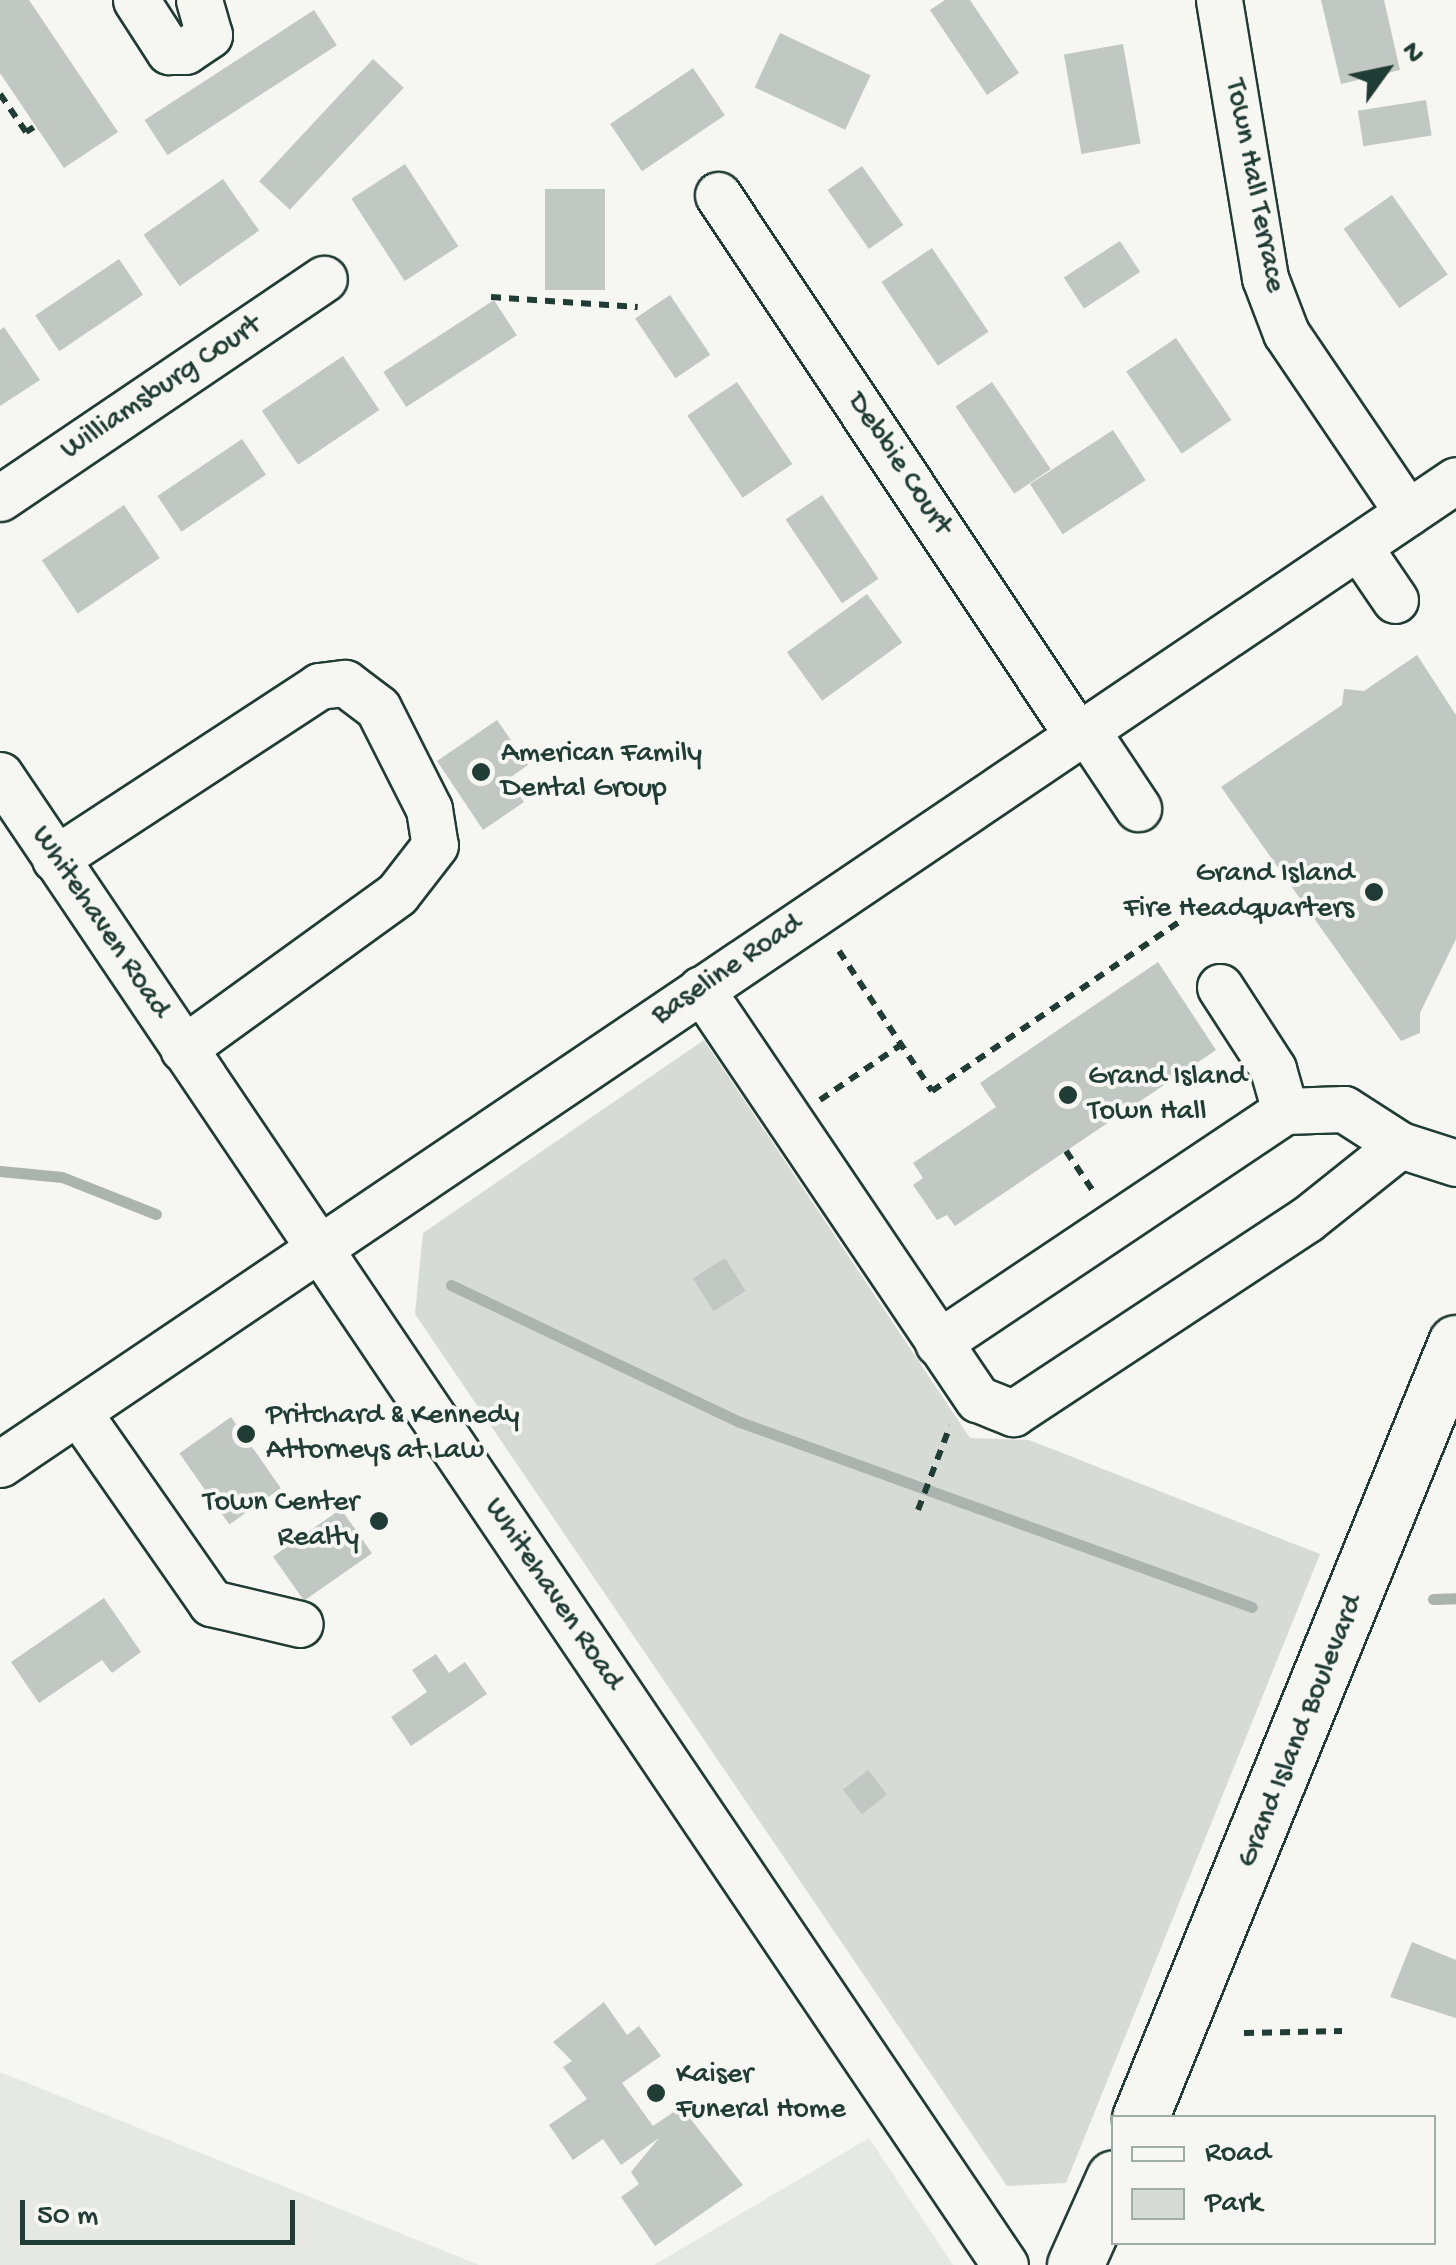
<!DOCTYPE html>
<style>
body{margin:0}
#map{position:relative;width:1456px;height:2265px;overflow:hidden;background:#f6f6f2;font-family:"Gochi Hand",sans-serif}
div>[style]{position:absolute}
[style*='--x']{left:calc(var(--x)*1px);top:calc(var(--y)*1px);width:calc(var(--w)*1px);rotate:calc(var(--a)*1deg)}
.built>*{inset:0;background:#e6e8e4}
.green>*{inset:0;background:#d6dbd6}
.stream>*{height:11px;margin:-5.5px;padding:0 5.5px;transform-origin:5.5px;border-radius:5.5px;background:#aab3ae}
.building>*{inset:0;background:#c1c8c3;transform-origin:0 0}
.path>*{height:6px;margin-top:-3px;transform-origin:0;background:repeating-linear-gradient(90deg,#1f3d34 0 10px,transparent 0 18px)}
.roads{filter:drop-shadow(2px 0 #1f3d34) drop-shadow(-2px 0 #1f3d34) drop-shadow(0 2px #1f3d34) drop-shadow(0 -2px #1f3d34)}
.minor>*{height:45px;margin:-22.5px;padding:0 22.5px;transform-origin:22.5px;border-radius:22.5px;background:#f6f6f2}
.major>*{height:55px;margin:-27.5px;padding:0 27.5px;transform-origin:27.5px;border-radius:27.5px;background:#f6f6f2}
.dots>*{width:28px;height:28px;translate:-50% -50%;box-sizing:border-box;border:5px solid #f6f6f2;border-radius:50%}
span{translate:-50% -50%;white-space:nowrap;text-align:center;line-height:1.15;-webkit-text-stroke:8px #f6f6f2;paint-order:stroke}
.street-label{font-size:30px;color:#1f3d34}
.poi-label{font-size:30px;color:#1f3d34}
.left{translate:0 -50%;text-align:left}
.right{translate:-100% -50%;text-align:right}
.legend{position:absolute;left:1111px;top:2115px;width:325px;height:130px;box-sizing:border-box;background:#f6f6f2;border:2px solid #a0aca6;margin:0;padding:12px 18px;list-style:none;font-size:30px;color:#1f3d34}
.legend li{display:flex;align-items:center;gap:20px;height:50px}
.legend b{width:50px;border:2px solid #a0aca6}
.north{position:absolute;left:1336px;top:20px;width:100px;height:100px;-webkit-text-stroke:8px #f6f6f2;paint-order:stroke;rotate:57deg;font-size:28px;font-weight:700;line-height:40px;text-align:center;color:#1f3d34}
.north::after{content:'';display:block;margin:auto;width:35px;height:45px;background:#1f3d34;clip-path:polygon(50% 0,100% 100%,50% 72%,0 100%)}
.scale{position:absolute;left:20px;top:2200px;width:275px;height:45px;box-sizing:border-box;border:5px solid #1f3d34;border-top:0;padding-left:12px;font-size:30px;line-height:35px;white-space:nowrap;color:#1f3d34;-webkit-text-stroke:8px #f6f6f2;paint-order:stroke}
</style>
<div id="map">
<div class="built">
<div style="clip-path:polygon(0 2072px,479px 2265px,0 2265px)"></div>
<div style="clip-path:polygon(869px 2138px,953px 2265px,654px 2265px)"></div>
</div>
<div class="green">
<div style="clip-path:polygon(704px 1040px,970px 1438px,1029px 1440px,1320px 1554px,1066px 2183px,1007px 2186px,415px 1314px,423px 1233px)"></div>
</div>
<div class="stream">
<div style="--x:0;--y:1171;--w:62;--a:5.5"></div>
<div style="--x:62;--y:1177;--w:101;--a:21.5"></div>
<div style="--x:451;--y:1285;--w:320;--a:25.4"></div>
<div style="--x:740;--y:1422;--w:544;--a:19.87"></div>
<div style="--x:1433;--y:1599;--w:23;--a:-2"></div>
</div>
<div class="building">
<div style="clip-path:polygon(0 0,29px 0,118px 132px,64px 168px,0 73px)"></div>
<div style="clip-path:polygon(945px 0,970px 0,1019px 73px,987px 95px,930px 10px)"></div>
<div style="clip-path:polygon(1321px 0,1384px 0,1400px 70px,1341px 84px)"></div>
<div style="left:314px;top:10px;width:42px;height:202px;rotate:57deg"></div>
<div style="left:780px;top:33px;width:100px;height:60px;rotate:25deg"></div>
<div style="left:1123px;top:44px;width:101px;height:60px;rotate:80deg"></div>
<div style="left:373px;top:59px;width:42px;height:167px;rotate:43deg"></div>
<div style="left:693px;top:68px;width:57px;height:100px;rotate:56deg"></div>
<div style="left:1426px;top:100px;width:36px;height:69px;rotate:81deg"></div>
<div style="left:405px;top:164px;width:98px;height:64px;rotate:57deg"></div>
<div style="left:862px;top:166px;width:72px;height:42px;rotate:55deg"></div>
<div style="left:223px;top:179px;width:63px;height:97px;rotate:55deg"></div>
<div style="left:545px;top:189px;width:60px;height:101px"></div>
<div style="left:1392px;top:195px;width:97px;height:59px;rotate:55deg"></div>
<div style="left:1120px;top:241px;width:37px;height:67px;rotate:57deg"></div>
<div style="left:932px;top:248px;width:101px;height:61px;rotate:56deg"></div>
<div style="left:119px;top:259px;width:43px;height:101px;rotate:56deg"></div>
<div style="left:670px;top:295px;width:72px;height:42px;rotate:56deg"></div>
<div style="left:494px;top:300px;width:42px;height:132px;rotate:57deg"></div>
<div style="clip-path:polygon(4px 327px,40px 380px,0 406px,0 330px)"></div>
<div style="left:1176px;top:338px;width:99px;height:60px;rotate:56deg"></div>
<div style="left:343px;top:356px;width:65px;height:98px;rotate:56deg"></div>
<div style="left:737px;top:382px;width:99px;height:60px;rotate:56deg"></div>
<div style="left:992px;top:382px;width:105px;height:44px;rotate:56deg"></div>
<div style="left:1113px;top:430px;width:60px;height:99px;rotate:57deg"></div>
<div style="left:242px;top:439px;width:43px;height:102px;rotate:56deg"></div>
<div style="left:822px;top:495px;width:101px;height:44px;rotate:56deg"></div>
<div style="left:124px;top:505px;width:64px;height:99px;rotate:56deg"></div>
<div style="left:867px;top:594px;width:60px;height:99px;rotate:54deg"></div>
<div style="clip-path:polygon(1417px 655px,1456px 715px,1456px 939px,1420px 1013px,1420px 1033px,1401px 1041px,1221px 787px,1342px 705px,1344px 689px,1364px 691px)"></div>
<div style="clip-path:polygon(497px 720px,528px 765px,508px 779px,524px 802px,483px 830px,437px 761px)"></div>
<div style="clip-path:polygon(1158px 962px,1216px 1050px,955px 1226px,947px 1215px,937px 1220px,913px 1185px,923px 1178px,913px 1163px,996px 1107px,980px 1083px)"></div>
<div style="left:725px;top:1258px;width:39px;height:38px;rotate:58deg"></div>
<div style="left:231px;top:1417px;width:87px;height:63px;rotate:55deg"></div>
<div style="left:341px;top:1509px;width:54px;height:83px;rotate:55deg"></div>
<div style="clip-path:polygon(104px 1598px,141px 1652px,112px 1673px,102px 1660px,39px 1703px,11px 1662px)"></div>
<div style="clip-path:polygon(436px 1654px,449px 1673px,465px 1662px,487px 1694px,411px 1746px,391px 1717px,427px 1692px,412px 1670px)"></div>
<div style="left:868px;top:1770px;width:31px;height:32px;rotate:52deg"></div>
<div style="clip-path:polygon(1412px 1942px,1456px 1960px,1456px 2018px,1390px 1997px)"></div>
<div style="clip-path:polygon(604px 2002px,627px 2035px,639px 2026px,661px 2056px,622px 2083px,653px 2126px,681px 2107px,743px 2185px,655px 2246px,621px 2197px,639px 2184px,631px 2172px,659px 2138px,621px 2165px,603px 2139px,573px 2160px,549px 2125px,587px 2099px,563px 2067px,572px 2061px,553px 2042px)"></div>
</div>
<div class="path">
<div style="--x:0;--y:94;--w:46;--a:55.6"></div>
<div style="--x:26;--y:132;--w:9;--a:-32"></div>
<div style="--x:491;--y:297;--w:147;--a:3.9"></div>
<div style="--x:839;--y:951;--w:168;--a:56.4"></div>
<div style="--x:932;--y:1091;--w:301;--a:-34.4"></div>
<div style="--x:820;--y:1100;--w:99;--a:-34.3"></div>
<div style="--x:1066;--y:1151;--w:48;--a:56"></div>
<div style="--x:918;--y:1510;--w:90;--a:-69.1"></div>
<div style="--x:1244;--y:2033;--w:98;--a:-1.2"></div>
</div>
<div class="roads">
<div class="minor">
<div style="--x:136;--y:0;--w:61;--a:57.1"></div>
<div style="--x:169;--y:51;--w:16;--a:0"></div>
<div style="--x:185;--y:51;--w:29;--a:-34"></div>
<div style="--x:209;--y:35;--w:36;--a:-106"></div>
<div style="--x:1219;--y:0;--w:282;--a:80.6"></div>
<div style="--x:1265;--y:278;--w:59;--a:69.1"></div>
<div style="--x:1286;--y:333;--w:217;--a:55.9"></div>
<div style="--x:718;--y:195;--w:650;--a:56.36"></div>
<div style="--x:0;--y:498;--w:391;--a:-34.1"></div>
<div style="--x:1359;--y:547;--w:64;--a:55.8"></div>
<div style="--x:1086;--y:730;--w:94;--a:56.3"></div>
<div style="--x:0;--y:775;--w:1797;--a:56"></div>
<div style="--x:55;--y:859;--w:316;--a:-33.2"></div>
<div style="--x:319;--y:686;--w:26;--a:-7"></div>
<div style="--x:345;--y:683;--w:41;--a:37.1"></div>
<div style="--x:378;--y:708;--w:113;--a:63.2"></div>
<div style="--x:429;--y:809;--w:36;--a:81"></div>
<div style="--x:435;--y:845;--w:62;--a:127.8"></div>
<div style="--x:397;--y:894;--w:264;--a:144.1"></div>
<div style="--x:1220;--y:987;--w:98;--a:57.1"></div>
<div style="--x:1273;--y:1069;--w:44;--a:74.1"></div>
<div style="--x:701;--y:989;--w:495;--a:56"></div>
<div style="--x:978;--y:1399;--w:38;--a:22"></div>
<div style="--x:1013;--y:1413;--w:351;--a:-33.4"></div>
<div style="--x:1306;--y:1220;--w:120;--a:-38.6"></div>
<div style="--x:1400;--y:1145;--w:59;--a:17.8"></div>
<div style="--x:938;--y:1343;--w:417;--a:-33.8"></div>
<div style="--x:1285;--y:1111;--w:59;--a:-1.9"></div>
<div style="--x:1344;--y:1109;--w:67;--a:32.7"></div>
<div style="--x:78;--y:1412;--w:233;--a:55.1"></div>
<div style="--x:211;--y:1603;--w:91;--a:13.3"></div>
<div style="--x:0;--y:1464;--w:1757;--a:-34.05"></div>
</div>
<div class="major">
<div style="--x:1140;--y:2118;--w:837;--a:-67.82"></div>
<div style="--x:1075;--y:2265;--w:95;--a:-65.9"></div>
</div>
</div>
<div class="dots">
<div style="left:481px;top:772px;background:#1f3d34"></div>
<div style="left:1374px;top:892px;background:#1f3d34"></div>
<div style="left:1068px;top:1095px;background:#1f3d34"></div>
<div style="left:246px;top:1434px;background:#1f3d34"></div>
<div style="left:379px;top:1521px;background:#1f3d34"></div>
<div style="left:656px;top:2093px;background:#1f3d34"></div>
</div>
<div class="street-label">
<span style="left:1253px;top:186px;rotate:79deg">Town Hall Terrace</span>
<span style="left:162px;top:389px;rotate:-34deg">Williamsburg Court</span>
<span style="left:898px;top:465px;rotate:56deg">Debbie Court</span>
<span style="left:99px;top:923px;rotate:56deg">Whitehaven Road</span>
<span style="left:728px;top:971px;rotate:-34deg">Baseline Road</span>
<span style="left:552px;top:1595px;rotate:56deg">Whitehaven Road</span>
<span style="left:1302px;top:1732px;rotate:-68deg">Grand Island Boulevard</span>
</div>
<div class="poi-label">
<span class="left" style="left:501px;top:772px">American Family<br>Dental Group</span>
<span class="right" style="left:1354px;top:892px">Grand Island<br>Fire Headquarters</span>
<span class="left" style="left:1088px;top:1095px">Grand Island<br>Town Hall</span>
<span class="left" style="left:266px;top:1434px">Pritchard &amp; Kennedy<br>Attorneys at Law</span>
<span class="right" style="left:359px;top:1521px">Town Center<br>Realty</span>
<span class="left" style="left:676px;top:2093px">Kaiser<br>Funeral Home</span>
</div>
<ul class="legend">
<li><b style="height:12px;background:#f6f6f2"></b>Road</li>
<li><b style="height:28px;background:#d6dbd6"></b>Park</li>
</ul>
<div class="north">N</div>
<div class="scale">50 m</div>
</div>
